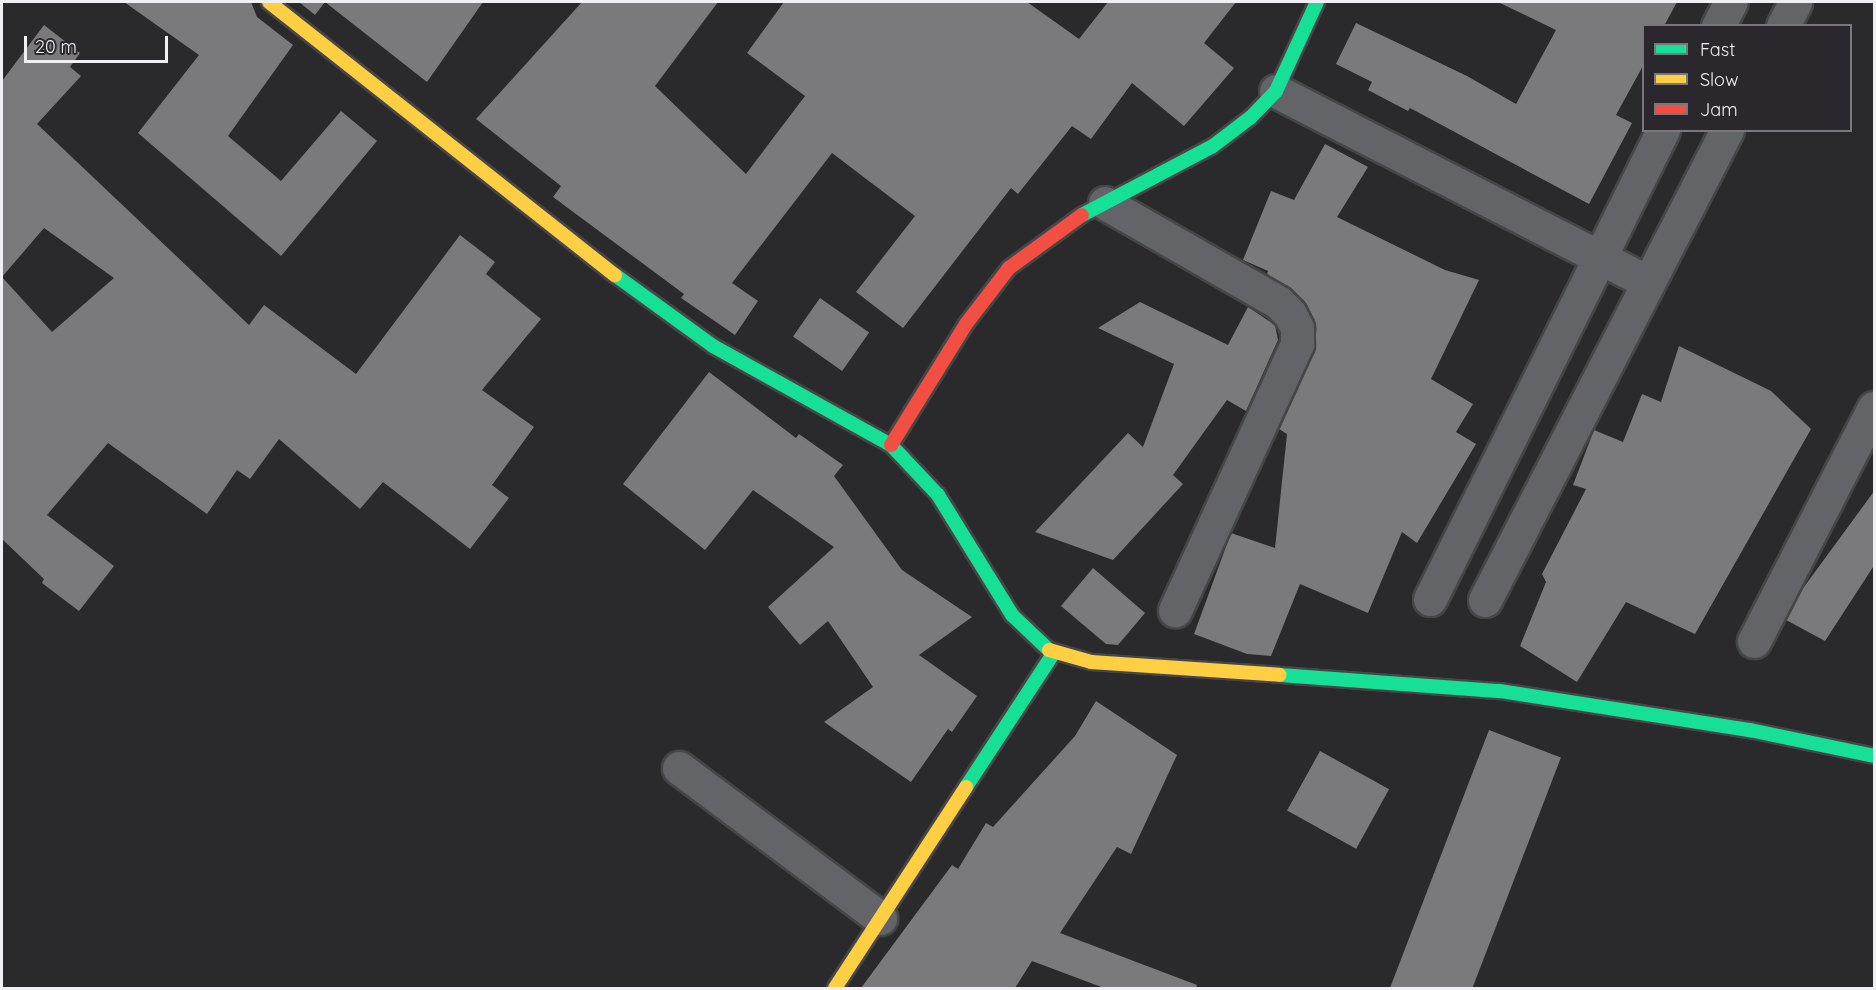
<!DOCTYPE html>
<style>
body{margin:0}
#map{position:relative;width:1876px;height:990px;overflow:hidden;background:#2a292c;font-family:Quicksand,sans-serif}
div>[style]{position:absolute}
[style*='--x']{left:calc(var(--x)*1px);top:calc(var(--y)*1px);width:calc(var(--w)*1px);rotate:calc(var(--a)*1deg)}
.building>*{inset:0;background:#7a797b;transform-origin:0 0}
.roads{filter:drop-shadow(2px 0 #464647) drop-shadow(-2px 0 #464647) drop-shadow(0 2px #464647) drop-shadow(0 -2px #464647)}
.street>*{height:33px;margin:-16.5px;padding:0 16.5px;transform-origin:16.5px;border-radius:16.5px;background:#626468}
.fast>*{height:14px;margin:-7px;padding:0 7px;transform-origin:7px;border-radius:7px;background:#16e098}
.slow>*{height:14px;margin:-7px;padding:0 7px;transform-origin:7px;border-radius:7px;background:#ffcf43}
.jam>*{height:14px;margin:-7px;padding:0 7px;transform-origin:7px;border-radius:7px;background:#f24e42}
span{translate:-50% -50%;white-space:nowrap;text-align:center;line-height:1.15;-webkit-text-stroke:6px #2a282d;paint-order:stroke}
.frame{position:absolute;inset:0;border:3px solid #f0eff3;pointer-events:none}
.legend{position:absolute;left:1642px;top:24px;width:210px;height:108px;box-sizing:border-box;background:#2a282d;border:2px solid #79787c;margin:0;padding:8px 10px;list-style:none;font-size:18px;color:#f0eff3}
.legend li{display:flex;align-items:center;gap:12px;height:30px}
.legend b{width:30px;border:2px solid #79787c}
.scale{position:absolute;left:24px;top:36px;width:144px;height:27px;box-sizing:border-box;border:3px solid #f0eff3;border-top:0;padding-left:8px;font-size:18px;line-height:21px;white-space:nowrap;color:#f0eff3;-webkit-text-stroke:4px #2a282d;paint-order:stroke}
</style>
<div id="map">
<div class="building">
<div style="clip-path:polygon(124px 2px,251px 2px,257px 17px,293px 45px,228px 136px,281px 181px,341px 111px,377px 141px,281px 256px,138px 133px,199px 55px)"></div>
<div style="clip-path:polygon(299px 2px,483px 2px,427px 82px,325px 2px,315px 15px)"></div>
<div style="clip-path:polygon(582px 2px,718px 2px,655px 86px,746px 174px,805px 96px,747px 53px,784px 2px,1027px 2px,1079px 39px,1108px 2px,1236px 2px,1204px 43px,1234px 68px,1184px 126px,1132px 83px,1091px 139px,1072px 126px,1018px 194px,1011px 188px,903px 328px,856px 292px,915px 216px,832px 153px,732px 283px,758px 301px,735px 335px,681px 298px,684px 294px,553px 197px,561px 186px,476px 119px)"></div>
<div style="clip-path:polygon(1498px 2px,1677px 2px,1664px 26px,1644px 26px,1644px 64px,1616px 115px,1632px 123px,1589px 204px,1410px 108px,1408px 111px,1368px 90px,1372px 82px,1336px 64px,1356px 23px,1467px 76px,1516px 104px,1556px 30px)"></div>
<div style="clip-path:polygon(44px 25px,80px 53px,70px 67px,81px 76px,37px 124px,249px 325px,264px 305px,356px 374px,460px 235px,495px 262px,486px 274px,541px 319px,482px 390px,534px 427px,492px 485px,509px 498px,470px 549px,383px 482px,360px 509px,279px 439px,250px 479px,237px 470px,207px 514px,108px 443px,47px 515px,114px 566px,79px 611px,42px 583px,44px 579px,2px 539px,2px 277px,52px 332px,114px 278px,44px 228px,2px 277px,2px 81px)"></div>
<div style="clip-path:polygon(1325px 144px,1368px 167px,1337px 217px,1445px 270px,1479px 280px,1431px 379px,1473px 404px,1456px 432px,1476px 444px,1417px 543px,1402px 532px,1368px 613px,1300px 584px,1271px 656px,1247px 654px,1194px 634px,1231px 533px,1275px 548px,1287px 434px,1279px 429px,1314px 352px,1316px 328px,1307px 305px,1291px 289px,1267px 274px,1268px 271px,1243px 260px,1271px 191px,1294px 200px)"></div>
<div style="left:820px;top:298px;width:60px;height:47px;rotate:35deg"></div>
<div style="clip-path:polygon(1140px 302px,1228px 345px,1248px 307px,1275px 325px,1278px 340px,1246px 411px,1227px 400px,1173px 475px,1183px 484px,1113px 560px,1035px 532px,1128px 433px,1143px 447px,1174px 364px,1098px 328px)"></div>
<div style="clip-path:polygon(1679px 346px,1771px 391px,1811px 429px,1695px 634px,1626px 602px,1577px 682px,1520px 646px,1546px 582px,1542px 574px,1586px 489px,1573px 485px,1594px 430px,1623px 442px,1642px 394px,1661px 402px)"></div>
<div style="clip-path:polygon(709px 372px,796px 438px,799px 434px,843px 465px,834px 476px,902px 570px,972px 617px,919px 655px,977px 696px,952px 732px,948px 729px,911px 782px,824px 722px,873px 687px,828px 621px,800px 645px,768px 607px,834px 547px,753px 490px,705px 550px,623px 484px)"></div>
<div style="clip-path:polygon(1875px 490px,1875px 564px,1825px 641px,1786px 620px,1801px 591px)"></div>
<div style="clip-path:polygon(1093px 568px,1145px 613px,1118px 645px,1106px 644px,1061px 606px)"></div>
<div style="clip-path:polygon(1096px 701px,1177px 755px,1131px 854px,1117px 847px,1060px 933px,1197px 985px,1196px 988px,1104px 988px,1032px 961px,1015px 988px,861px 988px,952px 865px,958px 869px,986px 823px,993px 827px,1075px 736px)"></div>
<div style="left:1489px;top:730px;width:77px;height:275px;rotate:21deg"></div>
<div style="left:1320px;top:751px;width:79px;height:68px;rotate:29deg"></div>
</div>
<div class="roads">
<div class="street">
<div style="--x:1718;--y:26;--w:27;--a:-62"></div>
<div style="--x:1783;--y:26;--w:27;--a:-63"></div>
<div style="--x:1276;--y:91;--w:418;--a:27.2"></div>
<div style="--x:1105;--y:203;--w:199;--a:29.8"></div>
<div style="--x:1278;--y:302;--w:17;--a:45"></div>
<div style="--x:1290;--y:314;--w:16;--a:63"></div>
<div style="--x:1297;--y:328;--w:16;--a:90"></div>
<div style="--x:1297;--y:344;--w:293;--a:114.6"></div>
<div style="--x:1430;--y:599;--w:524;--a:-63.58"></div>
<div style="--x:1485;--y:600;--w:529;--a:-62.76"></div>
<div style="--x:1754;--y:641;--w:262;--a:-62.8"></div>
<div style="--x:679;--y:768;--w:251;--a:36.7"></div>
</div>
<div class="fast">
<div style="--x:1082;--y:215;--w:148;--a:-27.8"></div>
<div style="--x:1213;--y:146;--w:48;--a:-37.3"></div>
<div style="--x:1251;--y:117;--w:36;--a:-46"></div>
<div style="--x:1276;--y:91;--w:98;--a:-65.3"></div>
<div style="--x:615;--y:275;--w:121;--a:35.9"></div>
<div style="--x:713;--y:346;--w:204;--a:29.1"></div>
<div style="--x:891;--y:445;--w:69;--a:46.8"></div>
<div style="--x:938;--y:495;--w:141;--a:58.3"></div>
<div style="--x:1012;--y:615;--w:51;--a:43.4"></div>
<div style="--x:1280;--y:675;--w:221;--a:4.2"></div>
<div style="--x:1500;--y:691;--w:253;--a:8.9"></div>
<div style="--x:1750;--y:730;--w:127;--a:11.8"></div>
<div style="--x:966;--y:787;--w:159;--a:-56.8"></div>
</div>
<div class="slow">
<div style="--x:269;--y:2;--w:441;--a:38.3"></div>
<div style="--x:1049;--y:650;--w:44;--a:15.9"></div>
<div style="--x:1091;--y:662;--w:189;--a:3.9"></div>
<div style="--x:835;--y:988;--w:240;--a:-56.9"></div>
</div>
<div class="jam">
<div style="--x:891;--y:445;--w:142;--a:-58.2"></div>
<div style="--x:966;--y:324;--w:71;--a:-52.5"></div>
<div style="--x:1009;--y:268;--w:90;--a:-36"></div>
</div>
</div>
<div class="frame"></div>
<ul class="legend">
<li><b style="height:8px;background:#16e098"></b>Fast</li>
<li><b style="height:8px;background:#ffcf43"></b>Slow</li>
<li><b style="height:8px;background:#f24e42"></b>Jam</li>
</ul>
<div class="scale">20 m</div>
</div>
